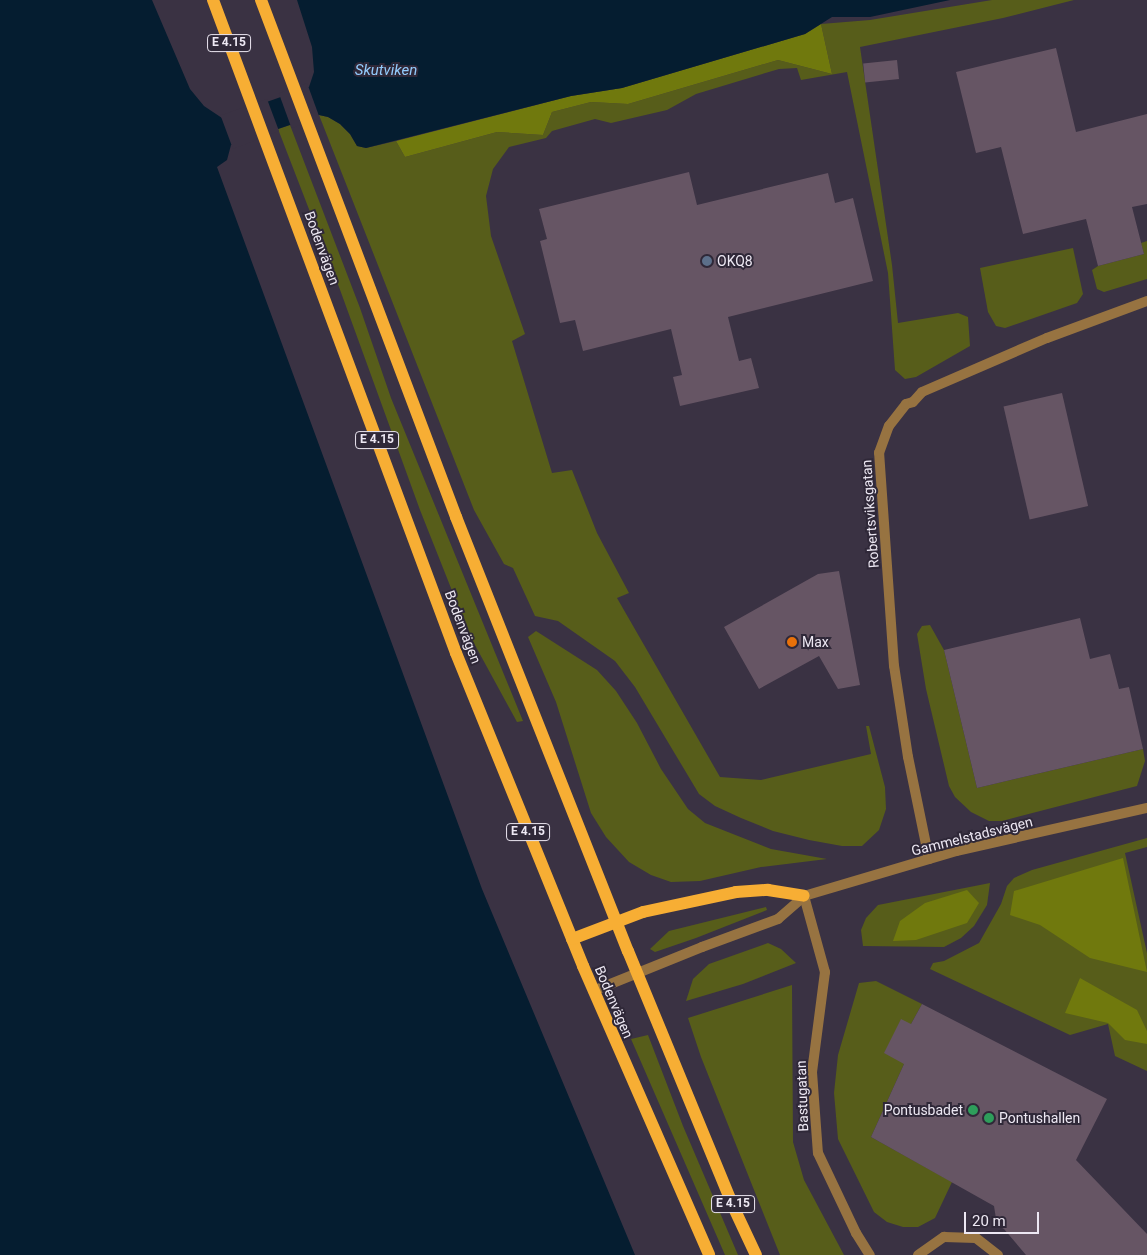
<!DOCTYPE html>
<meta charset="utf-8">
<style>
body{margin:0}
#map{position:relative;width:1147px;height:1255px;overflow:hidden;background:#3a3243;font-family:Roboto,sans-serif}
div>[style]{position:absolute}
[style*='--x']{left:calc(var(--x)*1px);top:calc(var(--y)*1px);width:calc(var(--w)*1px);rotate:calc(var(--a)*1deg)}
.green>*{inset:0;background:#575d1a}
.forest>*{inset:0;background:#70790d}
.water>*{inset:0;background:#051d30}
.pier>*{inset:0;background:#3a3243;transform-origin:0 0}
.building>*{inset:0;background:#665564;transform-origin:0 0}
.minor>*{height:10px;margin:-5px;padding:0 5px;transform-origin:5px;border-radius:5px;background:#977341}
.tertiary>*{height:10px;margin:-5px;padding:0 5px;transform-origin:5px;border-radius:5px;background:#977341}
.primary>*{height:12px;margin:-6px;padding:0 6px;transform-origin:6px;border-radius:6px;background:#f7ae34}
.dots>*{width:14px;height:14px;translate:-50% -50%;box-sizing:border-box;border:2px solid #2f2838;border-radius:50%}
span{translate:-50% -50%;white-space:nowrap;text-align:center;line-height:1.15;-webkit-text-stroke:4px #2f2838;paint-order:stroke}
.shield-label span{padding:1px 4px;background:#2f2838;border:1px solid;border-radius:4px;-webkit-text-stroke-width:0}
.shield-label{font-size:12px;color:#ede8f3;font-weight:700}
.street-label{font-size:14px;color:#ede8f3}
.poi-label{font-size:14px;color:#ede8f3}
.left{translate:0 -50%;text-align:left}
.right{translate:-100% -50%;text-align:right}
.water-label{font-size:15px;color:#93cbfc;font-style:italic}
.scale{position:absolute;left:964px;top:1212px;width:75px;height:22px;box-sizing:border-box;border:2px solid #ede8f3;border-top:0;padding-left:6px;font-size:15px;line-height:18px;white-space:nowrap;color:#ede8f3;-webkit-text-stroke:4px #2f2838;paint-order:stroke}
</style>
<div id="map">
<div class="green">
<div style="clip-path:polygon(992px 0,1074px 0,1003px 18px,860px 47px,892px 265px,898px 323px,958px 313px,968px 317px,970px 346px,916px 377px,905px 379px,895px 370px,888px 273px,847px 72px,801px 80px,797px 68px,779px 69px,696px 94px,667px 110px,611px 123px,595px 119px,552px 131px,546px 138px,509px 147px,493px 169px,486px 196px,491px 236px,525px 334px,512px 341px,552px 473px,572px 470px,597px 533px,629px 593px,617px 598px,720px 777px,761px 780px,871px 754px,866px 726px,869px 726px,885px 787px,886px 809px,879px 830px,862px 846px,842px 846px,809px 840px,773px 831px,741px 818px,715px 806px,699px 794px,635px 687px,615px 661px,558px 621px,535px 616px,513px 568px,504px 564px,474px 510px,319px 115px,328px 117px,340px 124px,350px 134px,357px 146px,366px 148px,396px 141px,405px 157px,497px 132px,543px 135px,552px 112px,591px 102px,628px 104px,778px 60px,832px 74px,821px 24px,870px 20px)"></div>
<div style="clip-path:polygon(290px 125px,360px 308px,391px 398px,523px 721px,517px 722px,470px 636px,420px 510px,339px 287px,278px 129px)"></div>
<div style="clip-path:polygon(1147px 241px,1147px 279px,1104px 292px,1097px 289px,1092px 270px,1098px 266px,1144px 254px,1141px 243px)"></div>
<div style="clip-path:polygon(1073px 248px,1083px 294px,1077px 303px,1005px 328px,996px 326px,988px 312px,980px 268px)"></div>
<div style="clip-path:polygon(930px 625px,944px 650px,977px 788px,1143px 749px,1145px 761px,1137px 786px,1002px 821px,989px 821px,971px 812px,955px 797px,949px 786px,926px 689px,917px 634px,922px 626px)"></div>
<div style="clip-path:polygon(536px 631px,597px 670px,616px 691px,637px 723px,661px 769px,688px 809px,705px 823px,771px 849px,827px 859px,761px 867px,700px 881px,671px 882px,651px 875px,629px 862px,606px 837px,591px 813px,556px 702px,528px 637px)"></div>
<div style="clip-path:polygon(1147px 838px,1147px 847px,1125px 853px,1147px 953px,1147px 1071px,1115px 1056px,1108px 1024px,1070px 1035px,930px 969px,933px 963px,944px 961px,979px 943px,1001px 904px,1007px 886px,1014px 878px,1032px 870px)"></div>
<div style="clip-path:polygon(990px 883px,987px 905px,974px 926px,961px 938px,944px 947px,863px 946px,861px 930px,866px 918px,878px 905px)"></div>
<div style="clip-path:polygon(766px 907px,767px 910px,696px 938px,655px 952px,650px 949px,669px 931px)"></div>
<div style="clip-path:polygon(768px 943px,781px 949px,796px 963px,743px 984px,686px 1001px,693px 979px,709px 964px)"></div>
<div style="clip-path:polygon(876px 981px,922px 1004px,911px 1024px,904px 1064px,871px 1137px,952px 1182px,935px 1218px,918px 1227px,903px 1227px,887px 1222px,874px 1212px,838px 1139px,834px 1093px,838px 1055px,859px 983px)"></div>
<div style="clip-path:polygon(792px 985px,793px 1142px,804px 1180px,844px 1255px,780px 1255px,701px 1057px,688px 1018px)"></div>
<div style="clip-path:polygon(648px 1035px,683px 1126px,738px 1255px,725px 1255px,631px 1039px)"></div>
</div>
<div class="forest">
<div style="clip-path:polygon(821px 24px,832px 74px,778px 60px,628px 104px,591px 102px,552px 112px,543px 135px,497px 132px,405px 157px,396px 141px,571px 96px,622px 88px,805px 34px)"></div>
<div style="clip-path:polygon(1123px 858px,1147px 972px,1090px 958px,1040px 925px,1010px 915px,1014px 891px)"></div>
<div style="clip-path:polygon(967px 890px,979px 903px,967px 923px,916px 940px,893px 941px,900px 921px,925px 903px)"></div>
<div style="clip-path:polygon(1080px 978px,1137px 1010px,1147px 1031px,1147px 1044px,1125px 1040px,1108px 1023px,1065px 1013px)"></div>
</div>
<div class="water">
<div style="clip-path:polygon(0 0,152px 0,190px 89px,204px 106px,222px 118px,309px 87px,314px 72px,312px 47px,297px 0,950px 0,870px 17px,832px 17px,805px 34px,622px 88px,571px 96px,366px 148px,357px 146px,350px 134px,340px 124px,328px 117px,319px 115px,231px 145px,227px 160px,217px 167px,482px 889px,635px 1255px,0 1255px)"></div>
</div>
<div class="pier">
<div style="left:307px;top:83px;width:37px;height:30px;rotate:70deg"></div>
<div style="clip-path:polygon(267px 99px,279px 131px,233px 149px,220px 114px,222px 115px)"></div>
</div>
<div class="building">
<div style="clip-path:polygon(1056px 48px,1076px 132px,1147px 114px,1147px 204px,1132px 207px,1144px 254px,1098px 266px,1086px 219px,1023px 234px,1001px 147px,976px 153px,956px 72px)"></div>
<div style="left:897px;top:60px;width:19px;height:34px;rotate:84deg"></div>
<div style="clip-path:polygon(689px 172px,697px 205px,828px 173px,835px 203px,853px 198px,873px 281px,728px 317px,739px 361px,751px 358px,759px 388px,680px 406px,673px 377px,682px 375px,671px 329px,583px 351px,575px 320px,560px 323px,540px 241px,547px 239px,539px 209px)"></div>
<div style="left:1062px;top:393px;width:116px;height:60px;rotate:77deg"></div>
<div style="clip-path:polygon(839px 571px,860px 685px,838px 689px,819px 656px,759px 689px,724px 627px,818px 574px)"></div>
<div style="clip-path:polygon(1080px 618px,1090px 659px,1110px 654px,1119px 689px,1129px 687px,1143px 749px,977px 788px,944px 650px)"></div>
<div style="clip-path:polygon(922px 1004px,1107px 1099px,1076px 1160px,1147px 1234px,1147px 1255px,1026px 1255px,1004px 1229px,997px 1225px,994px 1206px,871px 1137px,904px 1064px,884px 1053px,901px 1019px,911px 1024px)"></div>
</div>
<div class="minor">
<div style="--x:929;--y:859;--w:104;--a:-101.6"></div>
<div style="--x:908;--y:757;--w:92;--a:-98.7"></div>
<div style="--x:894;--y:666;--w:214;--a:-94"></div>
<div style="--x:879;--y:453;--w:29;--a:-70"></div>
<div style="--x:889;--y:426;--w:28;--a:-52"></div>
<div style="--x:906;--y:404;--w:7;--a:-16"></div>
<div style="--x:913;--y:402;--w:13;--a:-48"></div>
<div style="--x:922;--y:392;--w:136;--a:-23.4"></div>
<div style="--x:1047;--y:338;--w:107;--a:-20.3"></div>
<div style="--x:804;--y:896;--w:79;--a:74.6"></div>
<div style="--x:825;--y:972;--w:101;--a:97.4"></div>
<div style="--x:812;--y:1072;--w:81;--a:85.8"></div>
<div style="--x:818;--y:1153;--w:89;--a:64.6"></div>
<div style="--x:856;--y:1233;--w:26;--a:58"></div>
<div style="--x:918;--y:1255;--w:32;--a:-35"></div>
<div style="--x:944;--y:1237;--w:32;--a:2"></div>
<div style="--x:976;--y:1238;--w:28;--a:38"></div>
</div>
<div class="tertiary">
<div style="--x:593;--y:991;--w:118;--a:-22"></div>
<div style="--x:702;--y:947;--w:81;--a:-20.2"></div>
<div style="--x:778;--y:919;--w:35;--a:-41"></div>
<div style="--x:804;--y:896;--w:159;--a:-16.5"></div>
<div style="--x:956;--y:851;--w:196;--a:-12.7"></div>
</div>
<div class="primary">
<div style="--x:213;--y:0;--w:697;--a:69.59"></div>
<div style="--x:456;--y:653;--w:338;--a:67.9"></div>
<div style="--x:583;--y:966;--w:315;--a:66.4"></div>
<div style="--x:261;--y:0;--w:553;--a:69.33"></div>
<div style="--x:456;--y:517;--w:467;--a:68.4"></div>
<div style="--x:628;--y:951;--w:276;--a:67.6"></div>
<div style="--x:733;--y:1206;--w:54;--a:64.9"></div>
<div style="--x:572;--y:939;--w:76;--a:-20.8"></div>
<div style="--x:643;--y:912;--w:95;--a:-12.1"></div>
<div style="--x:736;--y:892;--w:32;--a:-4"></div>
<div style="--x:768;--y:890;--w:36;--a:9"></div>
</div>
<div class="dots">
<div style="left:707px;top:261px;background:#5c6f8a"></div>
<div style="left:792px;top:642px;background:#e8710a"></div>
<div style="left:973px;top:1110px;background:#2e9e5b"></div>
<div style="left:989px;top:1118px;background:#2e9e5b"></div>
</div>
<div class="shield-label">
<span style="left:229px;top:43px">E 4.15</span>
<span style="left:377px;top:440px">E 4.15</span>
<span style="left:528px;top:832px">E 4.15</span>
<span style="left:733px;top:1204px">E 4.15</span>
</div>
<div class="street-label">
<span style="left:322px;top:248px;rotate:70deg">Bodenvägen</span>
<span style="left:870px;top:514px;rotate:-94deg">Robertsviksgatan</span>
<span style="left:463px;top:627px;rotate:69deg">Bodenvägen</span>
<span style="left:972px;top:836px;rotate:-14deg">Gammelstadsvägen</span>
<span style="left:614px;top:1002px;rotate:67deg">Bodenvägen</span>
<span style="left:802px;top:1096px;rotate:-92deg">Bastugatan</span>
</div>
<div class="poi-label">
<span class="left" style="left:717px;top:261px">OKQ8</span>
<span class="left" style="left:802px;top:642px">Max</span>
<span class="right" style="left:963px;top:1110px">Pontusbadet</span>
<span class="left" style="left:999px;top:1118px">Pontushallen</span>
</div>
<div class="water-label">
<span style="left:386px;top:71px">Skutviken</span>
</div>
<div class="scale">20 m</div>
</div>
